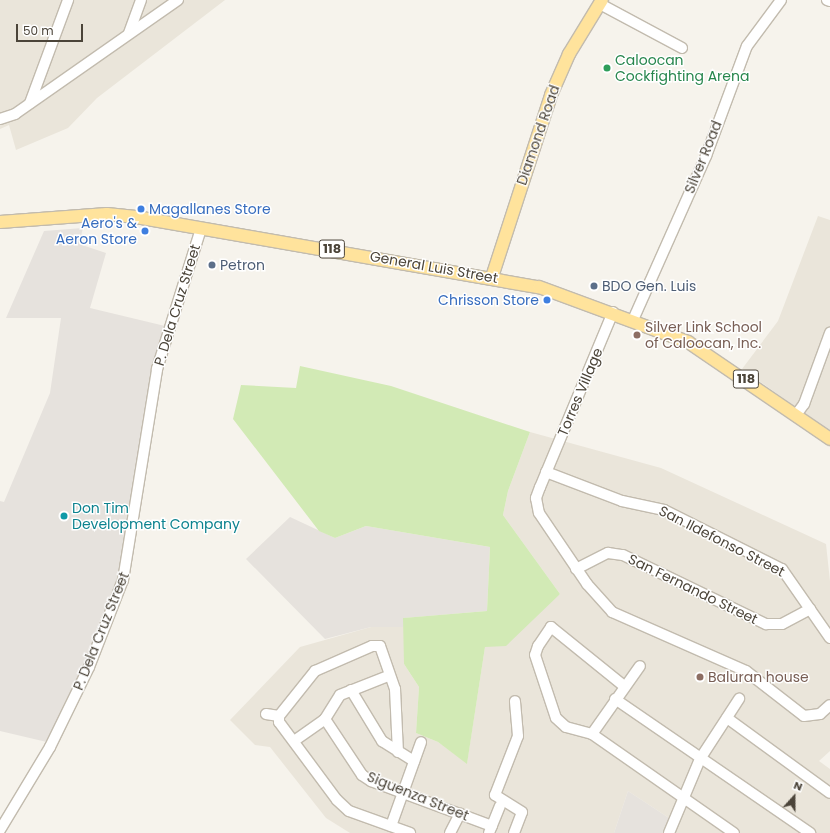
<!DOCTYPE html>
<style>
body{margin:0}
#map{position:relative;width:830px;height:833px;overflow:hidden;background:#f6f3ec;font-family:Poppins,sans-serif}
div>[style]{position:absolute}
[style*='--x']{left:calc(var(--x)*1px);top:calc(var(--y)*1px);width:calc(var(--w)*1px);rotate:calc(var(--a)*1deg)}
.residential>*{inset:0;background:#eae5da}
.industrial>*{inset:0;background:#e6e2dd}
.green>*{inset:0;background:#d2eab5}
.roads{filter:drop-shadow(1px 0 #c2bbae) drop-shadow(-1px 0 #c2bbae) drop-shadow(0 1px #c2bbae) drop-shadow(0 -1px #c2bbae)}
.minor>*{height:10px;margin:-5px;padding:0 5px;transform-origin:5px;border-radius:5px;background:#fff}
.major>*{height:12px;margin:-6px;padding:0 6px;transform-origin:6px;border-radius:6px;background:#ffe39c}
.dots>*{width:11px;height:11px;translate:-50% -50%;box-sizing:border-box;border:2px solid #fff;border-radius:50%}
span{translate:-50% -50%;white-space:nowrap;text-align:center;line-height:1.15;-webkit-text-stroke:3px #fff;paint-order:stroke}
.shield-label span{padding:1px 3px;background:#fff;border:1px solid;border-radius:3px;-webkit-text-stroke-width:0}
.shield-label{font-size:13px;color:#4b4439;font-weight:700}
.leisure-label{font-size:14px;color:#27864d}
.left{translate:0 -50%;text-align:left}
.street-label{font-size:14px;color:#4b4439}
.shop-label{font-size:14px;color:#366cbe}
.right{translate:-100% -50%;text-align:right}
.service-label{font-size:14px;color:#4e5e75}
.education-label{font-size:14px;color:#785e54}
.culture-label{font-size:14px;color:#0d838f}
.north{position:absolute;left:774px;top:777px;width:40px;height:40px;-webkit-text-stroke:3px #fff;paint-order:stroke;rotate:21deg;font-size:11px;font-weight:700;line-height:16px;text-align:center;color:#4b4439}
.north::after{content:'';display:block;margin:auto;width:14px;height:18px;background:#4b4439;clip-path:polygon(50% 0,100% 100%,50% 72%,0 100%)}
.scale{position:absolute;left:16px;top:24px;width:67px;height:18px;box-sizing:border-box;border:2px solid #4b4439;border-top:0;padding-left:5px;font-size:12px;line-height:14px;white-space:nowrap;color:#4b4439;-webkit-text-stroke:3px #fff;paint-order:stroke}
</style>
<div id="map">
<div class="residential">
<div style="clip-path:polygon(0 0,225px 0,97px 98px,68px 128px,16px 150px,9px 125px,0 129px)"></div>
<div style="clip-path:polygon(818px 216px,830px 220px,830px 431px,742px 369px,778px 321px)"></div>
<div style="clip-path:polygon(530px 432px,661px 468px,826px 544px,830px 581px,830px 751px,819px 761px,830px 769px,830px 833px,663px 833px,669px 818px,628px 791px,614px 833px,350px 833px,326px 818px,270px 747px,255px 745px,230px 720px,300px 647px,371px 627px,405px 627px,404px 664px,419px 687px,416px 733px,438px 742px,467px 763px,485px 647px,560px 594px,503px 515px,508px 491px)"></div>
</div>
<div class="industrial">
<div style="clip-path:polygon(83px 228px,79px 244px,106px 253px,90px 308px,165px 326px,121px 577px,51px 743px,0 731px,0 501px,4px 502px,50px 393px,61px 318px,6px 318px,44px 231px)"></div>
<div style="clip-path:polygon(290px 517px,335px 538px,366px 526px,490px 547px,487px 611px,404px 618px,405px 627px,371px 627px,325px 639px,246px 559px)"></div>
<div style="clip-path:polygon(628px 791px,669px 818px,663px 833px,614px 833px)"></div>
</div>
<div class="green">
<div style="clip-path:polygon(300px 366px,391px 386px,530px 432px,508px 491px,503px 515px,560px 594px,506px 646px,485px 647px,467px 764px,438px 742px,416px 733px,419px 687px,404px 664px,403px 618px,487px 611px,490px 547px,366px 526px,335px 538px,319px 531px,233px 419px,241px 385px,296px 388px)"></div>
</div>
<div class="roads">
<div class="minor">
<div style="--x:827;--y:0;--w:3;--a:18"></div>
<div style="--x:600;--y:4;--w:93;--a:28.2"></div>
<div style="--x:129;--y:33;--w:35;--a:-70"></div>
<div style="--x:30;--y:103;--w:110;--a:-69.7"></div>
<div style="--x:0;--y:119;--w:16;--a:-18"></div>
<div style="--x:15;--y:114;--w:199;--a:-35"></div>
<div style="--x:613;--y:312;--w:190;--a:112.6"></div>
<div style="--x:540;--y:487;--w:12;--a:110"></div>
<div style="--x:536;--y:498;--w:15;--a:79"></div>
<div style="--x:539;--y:513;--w:86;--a:55.9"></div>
<div style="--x:587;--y:584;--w:38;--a:48"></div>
<div style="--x:612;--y:612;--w:146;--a:23.8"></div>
<div style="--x:746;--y:671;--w:73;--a:37.8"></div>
<div style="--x:804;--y:716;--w:16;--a:-7"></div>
<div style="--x:820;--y:714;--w:13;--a:-42"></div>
<div style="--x:633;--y:320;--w:180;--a:-66"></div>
<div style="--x:706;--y:156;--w:117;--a:-69.6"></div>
<div style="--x:747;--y:46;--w:57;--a:-53.5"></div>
<div style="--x:796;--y:415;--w:14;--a:-54"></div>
<div style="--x:804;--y:404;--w:76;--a:-69.9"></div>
<div style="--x:546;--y:472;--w:81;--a:20.9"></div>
<div style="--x:622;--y:501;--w:43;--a:12.1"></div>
<div style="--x:664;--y:510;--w:132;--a:26.6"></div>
<div style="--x:782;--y:569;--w:84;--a:55.2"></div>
<div style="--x:576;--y:569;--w:36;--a:-27"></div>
<div style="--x:608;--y:553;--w:15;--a:8"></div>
<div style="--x:623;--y:555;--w:159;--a:25.8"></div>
<div style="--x:766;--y:624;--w:16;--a:0"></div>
<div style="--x:782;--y:624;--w:32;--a:-28"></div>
<div style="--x:624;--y:686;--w:94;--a:-141.1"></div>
<div style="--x:551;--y:627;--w:23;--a:124"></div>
<div style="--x:538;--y:646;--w:9;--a:108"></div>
<div style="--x:535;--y:655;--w:66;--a:71.6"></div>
<div style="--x:556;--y:718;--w:13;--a:42"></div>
<div style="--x:566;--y:727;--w:27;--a:15"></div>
<div style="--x:592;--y:734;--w:173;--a:34.9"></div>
<div style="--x:351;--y:690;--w:60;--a:58.7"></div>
<div style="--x:382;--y:741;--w:38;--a:32"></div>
<div style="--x:615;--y:699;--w:237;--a:34.5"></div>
<div style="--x:266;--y:714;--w:13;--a:9"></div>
<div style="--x:279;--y:716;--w:58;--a:-51.3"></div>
<div style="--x:315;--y:671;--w:62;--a:-23.7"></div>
<div style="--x:372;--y:646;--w:8;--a:0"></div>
<div style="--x:380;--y:646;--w:46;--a:70.8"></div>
<div style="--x:395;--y:689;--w:63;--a:87.3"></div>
<div style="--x:279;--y:716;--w:6;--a:90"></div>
<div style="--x:279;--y:722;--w:97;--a:53.4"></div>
<div style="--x:337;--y:800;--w:16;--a:43"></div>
<div style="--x:349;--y:811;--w:65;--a:19.8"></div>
<div style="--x:727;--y:718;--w:127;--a:36.1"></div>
<div style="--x:325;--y:719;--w:67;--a:56.5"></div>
<div style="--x:362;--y:775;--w:11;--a:34"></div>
<div style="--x:371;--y:781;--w:129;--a:20.4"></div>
<div style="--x:592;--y:734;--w:83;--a:-54.8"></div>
<div style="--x:294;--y:741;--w:38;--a:-35"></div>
<div style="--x:325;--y:719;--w:28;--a:-58"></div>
<div style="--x:340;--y:695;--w:52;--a:-21.6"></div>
<div style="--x:391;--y:826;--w:89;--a:-70.3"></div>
<div style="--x:0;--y:830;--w:97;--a:-58.9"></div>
<div style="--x:50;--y:747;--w:89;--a:-64"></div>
<div style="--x:89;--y:667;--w:93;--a:-68.7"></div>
<div style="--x:123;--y:580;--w:214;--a:-80.8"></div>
<div style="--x:157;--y:369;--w:147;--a:-72.6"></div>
<div style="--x:450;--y:833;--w:22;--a:-63"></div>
<div style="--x:489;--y:833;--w:29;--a:-68"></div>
<div style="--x:514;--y:833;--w:22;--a:-69"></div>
<div style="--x:522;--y:812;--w:32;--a:-148"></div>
<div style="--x:495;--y:795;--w:63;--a:-68.7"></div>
<div style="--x:518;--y:736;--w:35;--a:-95"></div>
<div style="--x:669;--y:833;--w:80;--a:-67.3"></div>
<div style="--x:700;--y:759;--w:72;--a:-57"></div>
</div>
<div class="major">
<div style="--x:0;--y:222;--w:107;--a:-4.3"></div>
<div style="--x:107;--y:214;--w:29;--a:6"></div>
<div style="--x:136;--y:217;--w:409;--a:9.9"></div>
<div style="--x:539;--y:287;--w:159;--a:20.3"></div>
<div style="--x:688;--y:342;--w:172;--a:34.3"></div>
<div style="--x:492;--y:277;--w:191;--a:-72"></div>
<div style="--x:551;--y:95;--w:45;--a:-66.3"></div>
<div style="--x:569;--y:54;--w:63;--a:-58.6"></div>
</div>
</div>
<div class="dots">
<div style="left:607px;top:68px;background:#2e9e5b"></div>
<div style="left:141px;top:209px;background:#3f7fe0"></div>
<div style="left:145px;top:231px;background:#3f7fe0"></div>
<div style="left:212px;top:265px;background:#5c6f8a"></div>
<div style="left:594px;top:286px;background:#5c6f8a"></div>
<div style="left:547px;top:300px;background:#3f7fe0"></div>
<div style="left:637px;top:335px;background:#8d6e63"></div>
<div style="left:64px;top:516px;background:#0f9aa8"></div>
<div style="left:700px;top:677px;background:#8d6e63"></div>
</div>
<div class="shield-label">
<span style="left:332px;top:249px">118</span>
<span style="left:746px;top:379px">118</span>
</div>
<div class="leisure-label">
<span class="left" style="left:615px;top:68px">Caloocan<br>Cockfighting Arena</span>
</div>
<div class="street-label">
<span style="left:538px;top:135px;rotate:-71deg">Diamond Road</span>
<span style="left:703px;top:157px;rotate:-68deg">Silver Road</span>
<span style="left:434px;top:267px;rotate:10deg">General Luis Street</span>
<span style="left:177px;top:305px;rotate:-73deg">P. Dela Cruz Street</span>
<span style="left:580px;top:392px;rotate:-67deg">Torres Village</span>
<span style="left:722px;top:541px;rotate:27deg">San Ildefonso Street</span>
<span style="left:693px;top:589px;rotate:26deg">San Fernando Street</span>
<span style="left:101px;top:631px;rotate:-68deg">P. Dela Cruz Street</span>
<span style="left:418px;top:796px;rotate:22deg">Siguenza Street</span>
</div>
<div class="shop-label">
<span class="left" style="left:149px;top:209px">Magallanes Store</span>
<span class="right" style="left:137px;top:231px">Aero's &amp;<br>Aeron Store</span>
<span class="right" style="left:539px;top:300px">Chrisson Store</span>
</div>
<div class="service-label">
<span class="left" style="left:220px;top:265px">Petron</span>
<span class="left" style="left:602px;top:286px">BDO Gen. Luis</span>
</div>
<div class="education-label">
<span class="left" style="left:645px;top:335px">Silver Link School<br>of Caloocan, Inc.</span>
<span class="left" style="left:708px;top:677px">Baluran house</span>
</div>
<div class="culture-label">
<span class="left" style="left:72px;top:516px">Don Tim<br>Development Company</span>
</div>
<div class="north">N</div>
<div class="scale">50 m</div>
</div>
